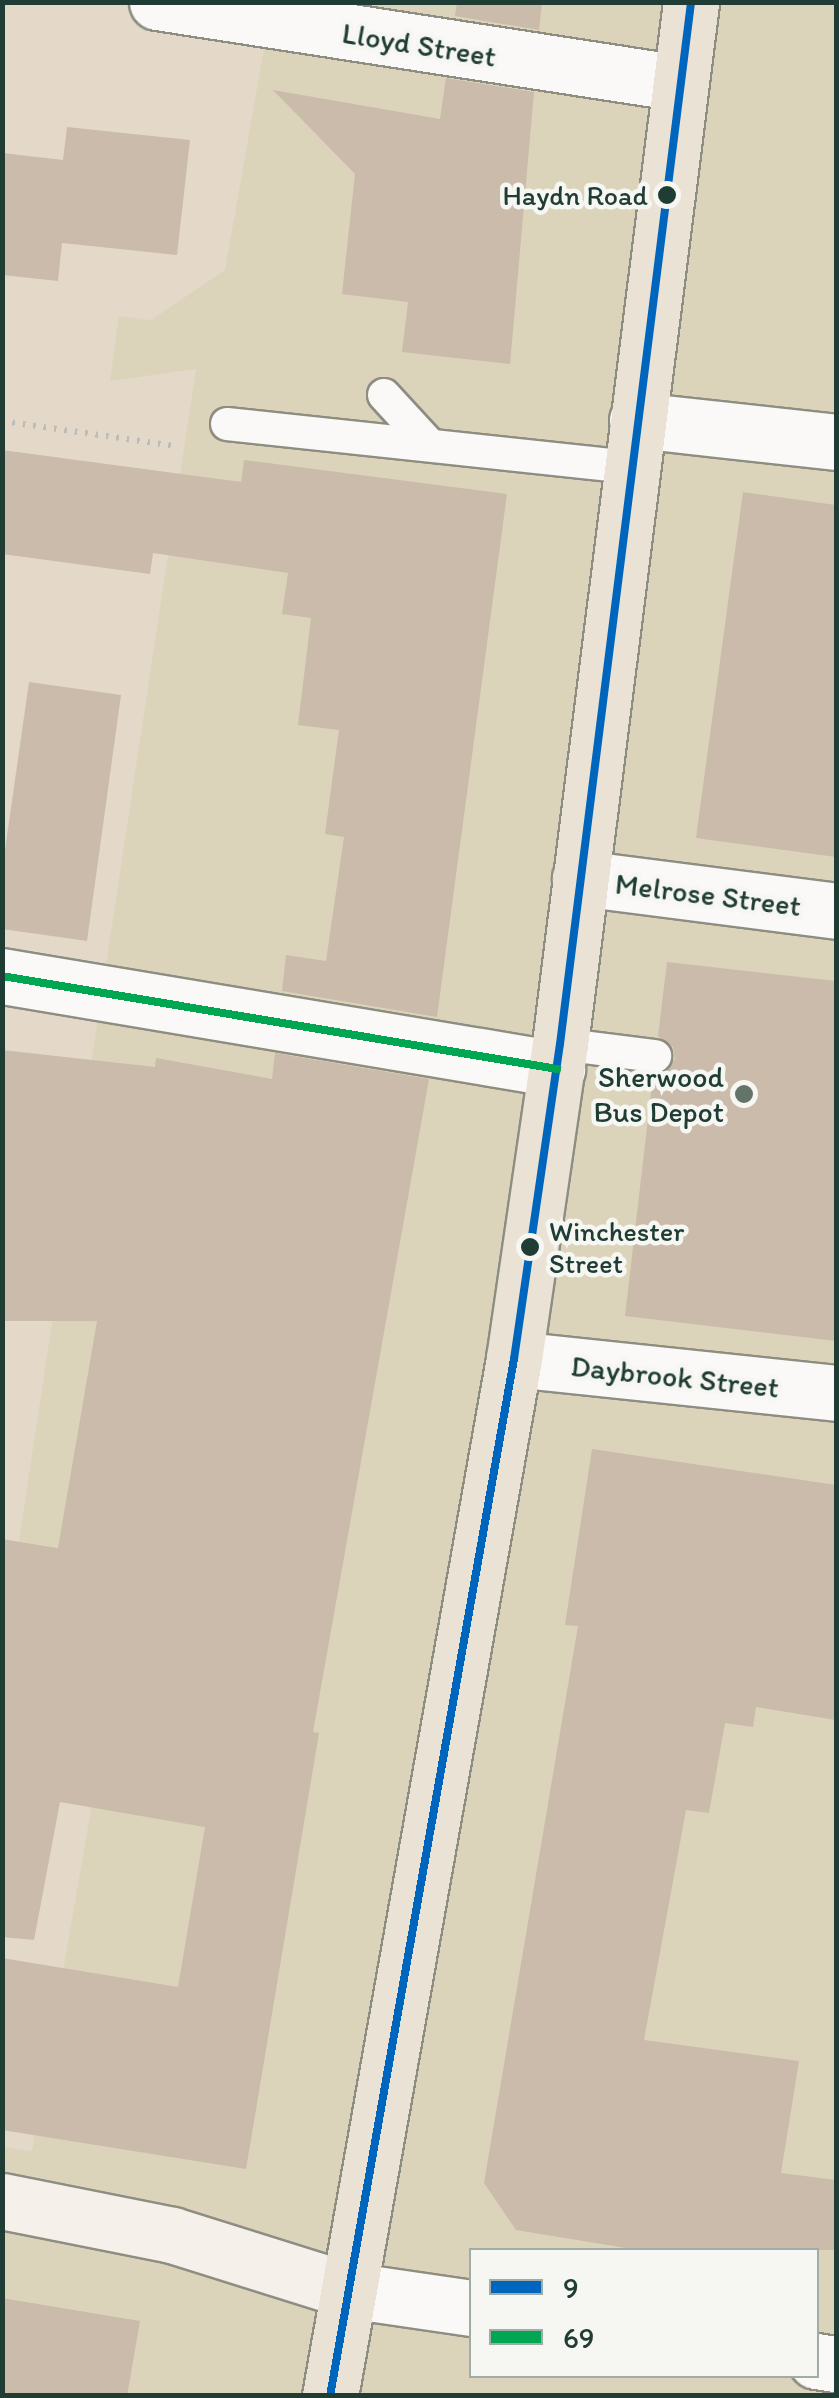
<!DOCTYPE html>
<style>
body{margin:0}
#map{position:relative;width:839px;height:2398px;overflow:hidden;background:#e4d9c8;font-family:Itim,sans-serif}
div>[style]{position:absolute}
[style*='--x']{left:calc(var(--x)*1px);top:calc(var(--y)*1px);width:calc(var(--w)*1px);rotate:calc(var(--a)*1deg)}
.built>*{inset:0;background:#dbd4ba}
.building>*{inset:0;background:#cabbaa}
.path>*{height:6px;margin-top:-3px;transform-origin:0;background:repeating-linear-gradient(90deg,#bcbdb9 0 2.5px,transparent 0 10.5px)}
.roads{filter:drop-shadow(2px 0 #8d8d82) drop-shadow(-2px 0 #8d8d82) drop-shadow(0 2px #8d8d82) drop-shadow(0 -2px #8d8d82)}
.lane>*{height:32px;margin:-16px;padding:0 16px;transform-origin:16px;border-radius:16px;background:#fbf9f7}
.street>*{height:55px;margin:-27.5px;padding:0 27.5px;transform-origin:27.5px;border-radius:27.5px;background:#fbf9f7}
.secondary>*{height:55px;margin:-27.5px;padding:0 27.5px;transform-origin:27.5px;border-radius:27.5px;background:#f5f0e9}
.highway>*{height:55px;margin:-27.5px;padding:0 27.5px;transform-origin:27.5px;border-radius:27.5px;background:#ebe2d6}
.bus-1>*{height:8px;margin:-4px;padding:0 4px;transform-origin:4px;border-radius:4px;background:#0065bd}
.bus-2>*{height:8px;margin:-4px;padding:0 4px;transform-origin:4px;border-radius:4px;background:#00a651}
.dots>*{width:28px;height:28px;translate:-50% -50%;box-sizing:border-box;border:5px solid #f6f6f2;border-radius:50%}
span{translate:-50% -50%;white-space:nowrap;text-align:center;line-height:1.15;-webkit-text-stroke:9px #f6f6f2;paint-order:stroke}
.bus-label{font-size:28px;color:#1f3d34}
.right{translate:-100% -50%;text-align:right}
.left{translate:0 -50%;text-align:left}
.street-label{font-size:30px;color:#1f3d34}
.poi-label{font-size:30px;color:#1f3d34}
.frame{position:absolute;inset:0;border:5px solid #1f3d34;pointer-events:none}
.legend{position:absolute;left:469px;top:2248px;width:350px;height:130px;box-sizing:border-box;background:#f6f6f2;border:2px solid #a0aca6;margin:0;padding:12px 18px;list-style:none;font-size:30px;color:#1f3d34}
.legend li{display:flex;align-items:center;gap:20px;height:50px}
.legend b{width:50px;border:2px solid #a0aca6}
</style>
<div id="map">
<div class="built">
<div style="clip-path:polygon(evenodd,272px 3px,836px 3px,836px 2395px,3px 2395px,2px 2147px,32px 2151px,134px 1560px,19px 1541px,196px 369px,110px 381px,119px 316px,151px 320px,225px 270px,272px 3px,472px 2250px,816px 2250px,816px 2376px,472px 2376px,472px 2250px)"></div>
</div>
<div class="building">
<div style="clip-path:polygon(457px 2px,542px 2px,539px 30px,455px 16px)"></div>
<div style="clip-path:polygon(446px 78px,534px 92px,510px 364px,402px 352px,408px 302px,342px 294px,355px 174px,273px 90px,440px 119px)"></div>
<div style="clip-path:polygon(67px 127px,190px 140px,177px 255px,62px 243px,58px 281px,2px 275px,2px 153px,63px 160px)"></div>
<div style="clip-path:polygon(2px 450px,241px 482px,244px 460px,507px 494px,437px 1017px,282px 991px,286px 955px,326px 961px,344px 837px,325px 834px,339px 730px,298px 725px,311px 618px,282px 614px,288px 573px,153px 553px,150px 574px,2px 554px)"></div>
<div style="clip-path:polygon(743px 492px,836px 505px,836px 857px,696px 838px)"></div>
<div style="clip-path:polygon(29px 682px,121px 695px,87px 941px,2px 929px,2px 871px)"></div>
<div style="clip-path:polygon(667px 962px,836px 981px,836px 1341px,625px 1316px,653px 1076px,675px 1059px,673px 1047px,658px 1036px)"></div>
<div style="clip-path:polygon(2px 1050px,155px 1067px,156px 1058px,272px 1079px,275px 1053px,429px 1079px,313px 1732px,319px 1733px,246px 2169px,2px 2130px,2px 1958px,178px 1987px,205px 1827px,60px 1802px,34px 1940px,2px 1937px,2px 1539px,58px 1548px,97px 1321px,2px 1321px)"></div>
<div style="clip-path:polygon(592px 1449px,836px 1485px,836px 1720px,756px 1707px,753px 1727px,725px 1723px,709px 1813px,686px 1810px,644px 2040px,799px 2061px,781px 2173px,836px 2180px,836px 2250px,638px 2250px,516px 2230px,484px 2183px,578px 1626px,565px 1625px)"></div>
<div style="clip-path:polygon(2px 2298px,140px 2321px,127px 2396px,2px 2396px)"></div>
</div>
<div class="path">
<div style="--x:2;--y:421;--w:175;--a:8.2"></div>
</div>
<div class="roads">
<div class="lane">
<div style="--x:384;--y:395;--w:68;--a:47.4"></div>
<div style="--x:227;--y:424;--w:407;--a:6.1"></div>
<div style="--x:560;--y:1044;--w:96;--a:7.2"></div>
</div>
<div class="street">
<div style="--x:157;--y:2;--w:529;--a:8.8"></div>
<div style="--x:637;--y:420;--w:200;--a:6.3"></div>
<div style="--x:580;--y:878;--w:258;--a:7.3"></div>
<div style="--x:2;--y:976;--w:563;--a:9.51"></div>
<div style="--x:514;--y:1359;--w:324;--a:6"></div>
<div style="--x:348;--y:2290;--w:125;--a:8.3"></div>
<div style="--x:816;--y:2361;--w:20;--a:9"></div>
</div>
<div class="secondary">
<div style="--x:2;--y:2201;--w:173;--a:11.3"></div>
<div style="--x:172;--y:2235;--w:184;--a:17.4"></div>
</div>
<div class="highway">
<div style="--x:330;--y:2396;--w:1053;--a:-79.94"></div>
<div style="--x:514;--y:1359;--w:318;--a:-81.7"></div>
<div style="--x:560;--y:1044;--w:1050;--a:-82.83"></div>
</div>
</div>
<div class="bus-1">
<div style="--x:330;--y:2396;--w:1053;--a:-79.94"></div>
<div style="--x:514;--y:1359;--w:318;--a:-81.7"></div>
<div style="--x:560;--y:1044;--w:1050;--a:-82.83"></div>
</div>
<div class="bus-2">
<div style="--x:2;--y:976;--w:563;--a:9.51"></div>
</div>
<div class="dots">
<div style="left:667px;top:195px;background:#1f3d34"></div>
<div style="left:744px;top:1094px;background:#647468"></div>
<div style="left:530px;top:1247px;background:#1f3d34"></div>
</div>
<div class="bus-label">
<span class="right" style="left:648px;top:195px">Haydn Road</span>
<span class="left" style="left:549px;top:1247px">Winchester<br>Street</span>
</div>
<div class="street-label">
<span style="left:419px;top:45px;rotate:9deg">Lloyd Street</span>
<span style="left:708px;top:895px;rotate:7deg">Melrose Street</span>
<span style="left:675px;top:1377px;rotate:6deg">Daybrook Street</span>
</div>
<div class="poi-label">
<span class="right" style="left:724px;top:1094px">Sherwood<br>Bus Depot</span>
</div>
<div class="frame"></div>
<ul class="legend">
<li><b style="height:12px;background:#0065bd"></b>9</li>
<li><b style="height:12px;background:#00a651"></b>69</li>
</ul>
</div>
